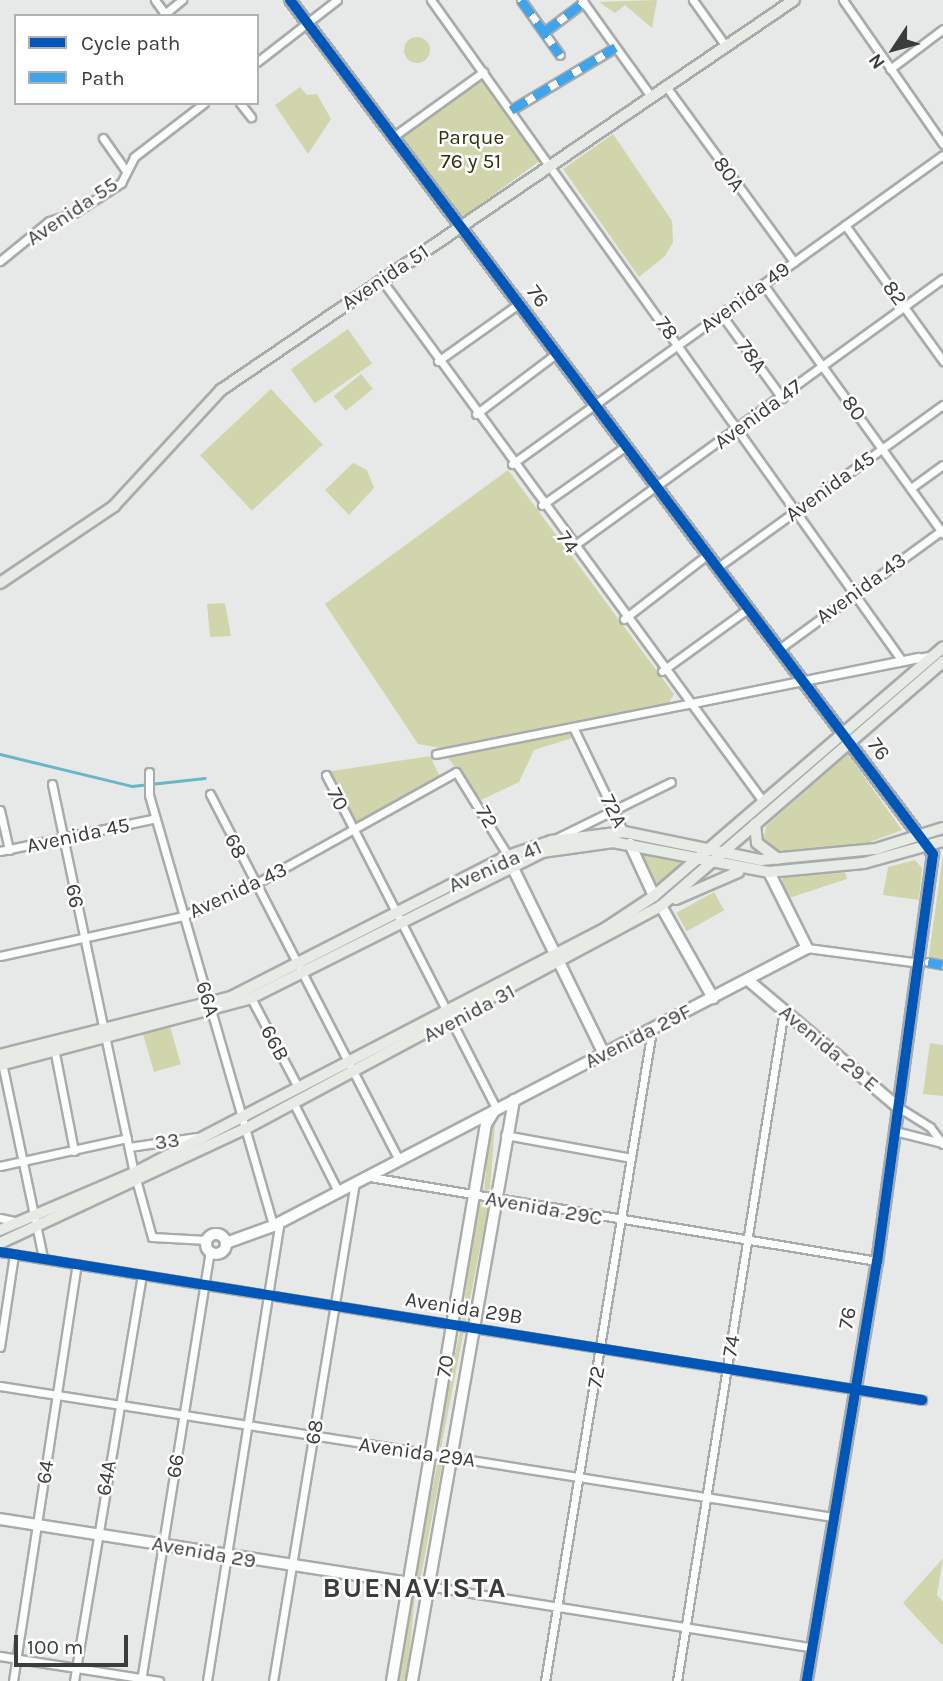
<!DOCTYPE html>
<style>
body{margin:0}
#map{position:relative;width:943px;height:1681px;overflow:hidden;background:#e7e9e8;font-family:Karla,sans-serif}
div>[style]{position:absolute}
[style*='--x']{left:calc(var(--x)*1px);top:calc(var(--y)*1px);width:calc(var(--w)*1px);rotate:calc(var(--a)*1deg)}
.green>*{inset:0;background:#d1d5ac;transform-origin:0 0}
.round{border-radius:50%}
.stream>*{height:2.5px;margin:-1.25px;padding:0 1.25px;transform-origin:1.25px;border-radius:1.25px;background:#69b6c6}
.roads{filter:drop-shadow(2px 0 #a9abaa) drop-shadow(-2px 0 #a9abaa) drop-shadow(0 2px #a9abaa) drop-shadow(0 -2px #a9abaa)}
.street>*{height:7px;margin:-3.5px;padding:0 3.5px;transform-origin:3.5px;border-radius:3.5px;background:#fbfcfc}
.secondary>*{height:10px;margin:-5px;padding:0 5px;transform-origin:5px;border-radius:5px;background:#fbfcfc}
.secondary>.ring{margin:-5px;padding:0;box-sizing:content-box;background:none;border:10px solid #fbfcfc;border-radius:50%}
.primary>*{height:10px;margin:-5px;padding:0 5px;transform-origin:5px;border-radius:5px;background:#e6ebe5}
.quiet>*{height:9px;margin-top:-4.5px;transform-origin:0;background:repeating-linear-gradient(90deg,#3fa4ec 0 18px,transparent 0 27px)}
.cycleway>*{height:10px;margin:-5px;padding:0 5px;transform-origin:5px;border-radius:5px;background:#0057b8}
span{translate:-50% -50%;white-space:nowrap;text-align:center;line-height:1.15;-webkit-text-stroke:5px #fff;paint-order:stroke}
.park-label{font-size:21px;color:#2f310e}
.street-label{font-size:21px;color:#3b3c3c}
.district-label{font-size:28px;color:#3b3c3c;font-weight:700;letter-spacing:2px}
.legend{position:absolute;left:14px;top:14px;width:245px;height:91px;box-sizing:border-box;background:#fff;border:2px solid #b1b1b1;margin:0;padding:9px 12px;list-style:none;font-size:21px;color:#3b3c3c}
.legend li{display:flex;align-items:center;gap:14px;height:35px}
.legend b{width:35px;border:2px solid #b1b1b1}
.north{position:absolute;left:859px;top:14px;width:70px;height:70px;-webkit-text-stroke:5px #fff;paint-order:stroke;rotate:234deg;font-size:19px;font-weight:700;line-height:28px;text-align:center;color:#3b3c3c}
.north::after{content:'';display:block;margin:auto;width:24px;height:32px;background:#3b3c3c;clip-path:polygon(50% 0,100% 100%,50% 72%,0 100%)}
.scale{position:absolute;left:14px;top:1635px;width:114px;height:32px;box-sizing:border-box;border:4px solid #3b3c3c;border-top:0;padding-left:9px;font-size:21px;line-height:24px;white-space:nowrap;color:#3b3c3c;-webkit-text-stroke:5px #fff;paint-order:stroke}
</style>
<div id="map">
<div class="green">
<div style="clip-path:polygon(657px 0,652px 28px,625px 5px,615px 13px,599px 2px)"></div>
<div class="round" style="left:404px;top:37px;width:26px;height:26px"></div>
<div style="left:482px;top:78px;width:101px;height:102px;rotate:54deg"></div>
<div style="clip-path:polygon(300px 87px,307px 95px,317px 94px,331px 119px,308px 154px,275px 105px)"></div>
<div style="clip-path:polygon(613px 134px,672px 221px,673px 242px,665px 256px,639px 277px,563px 169px)"></div>
<div style="left:348px;top:329px;width:42px;height:70px;rotate:55deg"></div>
<div style="left:361px;top:374px;width:19px;height:35px;rotate:51deg"></div>
<div style="left:271px;top:389px;width:76px;height:97px;rotate:47deg"></div>
<div style="clip-path:polygon(353px 463px,367px 470px,374px 488px,349px 515px,325px 490px)"></div>
<div style="clip-path:polygon(508px 470px,674px 694px,668px 704px,566px 723px,572px 738px,534px 750px,519px 782px,481px 800px,440px 748px,418px 744px,325px 604px)"></div>
<div style="clip-path:polygon(225px 603px,231px 636px,210px 637px,207px 604px)"></div>
<div style="clip-path:polygon(848px 754px,902px 830px,862px 845px,779px 851px,763px 843px,766px 826px)"></div>
<div style="clip-path:polygon(430px 756px,440px 777px,355px 826px,326px 772px)"></div>
<div style="clip-path:polygon(630px 844px,695px 861px,654px 896px)"></div>
<div style="clip-path:polygon(943px 854px,943px 965px,928px 962px)"></div>
<div style="clip-path:polygon(915px 860px,922px 868px,919px 900px,883px 895px,888px 867px)"></div>
<div style="clip-path:polygon(845px 872px,847px 879px,789px 898px,781px 883px,783px 877px)"></div>
<div style="left:714px;top:892px;width:21px;height:43px;rotate:61deg"></div>
<div style="left:169px;top:1023px;width:43px;height:28px;rotate:74deg"></div>
<div style="clip-path:polygon(930px 1043px,943px 1045px,943px 1096px,923px 1094px)"></div>
<div style="clip-path:polygon(495px 1125px,490px 1189px,484px 1192px,490px 1129px)"></div>
<div style="clip-path:polygon(483px 1202px,488px 1207px,441px 1448px,435px 1443px,461px 1327px,477px 1206px)"></div>
<div style="clip-path:polygon(438px 1461px,442px 1465px,420px 1581px,413px 1577px)"></div>
<div style="clip-path:polygon(943px 1558px,937px 1595px,943px 1602px,943px 1646px,903px 1603px)"></div>
<div style="clip-path:polygon(415px 1594px,407px 1681px,397px 1681px,410px 1597px)"></div>
</div>
<div class="stream">
<div style="--x:0;--y:754;--w:136;--a:13.6"></div>
<div style="--x:132;--y:786;--w:73;--a:-6.3"></div>
</div>
<div class="roads">
<div class="street">
<div style="--x:155;--y:0;--w:19;--a:54"></div>
<div style="--x:431;--y:0;--w:808;--a:54.52"></div>
<div style="--x:521;--y:0;--w:67;--a:54.7"></div>
<div style="--x:582;--y:0;--w:117;--a:54.4"></div>
<div style="--x:693;--y:0;--w:55;--a:54.6"></div>
<div style="--x:843;--y:0;--w:175;--a:55.2"></div>
<div style="--x:162;--y:16;--w:26;--a:-39"></div>
<div style="--x:544;--y:32;--w:50;--a:-36.9"></div>
<div style="--x:257;--y:62;--w:101;--a:-37.8"></div>
<div style="--x:890;--y:69;--w:66;--a:-37"></div>
<div style="--x:665;--y:85;--w:219;--a:53.9"></div>
<div style="--x:240;--y:103;--w:18;--a:52"></div>
<div style="--x:511;--y:110;--w:122;--a:-31"></div>
<div style="--x:394;--y:136;--w:110;--a:-35.7"></div>
<div style="--x:103;--y:138;--w:38;--a:55"></div>
<div style="--x:845;--y:225;--w:168;--a:54.2"></div>
<div style="--x:0;--y:261;--w:63;--a:-39.2"></div>
<div style="--x:49;--y:221;--w:26;--a:-18"></div>
<div style="--x:74;--y:213;--w:56;--a:-32.6"></div>
<div style="--x:121;--y:183;--w:29;--a:-63"></div>
<div style="--x:134;--y:157;--w:88;--a:-37.6"></div>
<div style="--x:381;--y:279;--w:645;--a:53.82"></div>
<div style="--x:763;--y:284;--w:308;--a:54.2"></div>
<div style="--x:721;--y:314;--w:104;--a:54"></div>
<div style="--x:438;--y:361;--w:100;--a:-35.3"></div>
<div style="--x:476;--y:414;--w:101;--a:-37"></div>
<div style="--x:512;--y:464;--w:530;--a:-35.64"></div>
<div style="--x:911;--y:488;--w:39;--a:-36"></div>
<div style="--x:542;--y:505;--w:103;--a:-35.1"></div>
<div style="--x:572;--y:547;--w:458;--a:-35.9"></div>
<div style="--x:718;--y:567;--w:277;--a:-35.8"></div>
<div style="--x:624;--y:619;--w:106;--a:-37.7"></div>
<div style="--x:779;--y:649;--w:202;--a:-36.1"></div>
<div style="--x:662;--y:671;--w:107;--a:-35.9"></div>
<div style="--x:687;--y:704;--w:236;--a:-11.5"></div>
<div style="--x:573;--y:727;--w:118;--a:64.3"></div>
<div style="--x:436;--y:754;--w:503;--a:-11.24"></div>
<div style="--x:149;--y:772;--w:23;--a:90"></div>
<div style="--x:149;--y:795;--w:448;--a:73.9"></div>
<div style="--x:326;--y:775;--w:264;--a:62.9"></div>
<div style="--x:52;--y:784;--w:398;--a:78.1"></div>
<div style="--x:210;--y:794;--w:411;--a:62.7"></div>
<div style="--x:0;--y:810;--w:41;--a:77.3"></div>
<div style="--x:555;--y:839;--w:129;--a:-26.2"></div>
<div style="--x:0;--y:851;--w:159;--a:-11.9"></div>
<div style="--x:807;--y:948;--w:114;--a:7.6"></div>
<div style="--x:0;--y:956;--w:187;--a:-12.3"></div>
<div style="--x:183;--y:916;--w:79;--a:-24"></div>
<div style="--x:255;--y:884;--w:230;--a:-29.1"></div>
<div style="--x:456;--y:772;--w:99;--a:58.2"></div>
<div style="--x:928;--y:962;--w:15;--a:11"></div>
<div style="--x:251;--y:998;--w:101;--a:62.2"></div>
<div style="--x:452;--y:1022;--w:97;--a:62.9"></div>
<div style="--x:54;--y:1048;--w:105;--a:79"></div>
<div style="--x:2;--y:1063;--w:199;--a:78.1"></div>
<div style="--x:294;--y:1104;--w:97;--a:63.2"></div>
<div style="--x:898;--y:1107;--w:38;--a:32"></div>
<div style="--x:930;--y:1127;--w:21;--a:53"></div>
<div style="--x:895;--y:1131;--w:49;--a:14.3"></div>
<div style="--x:505;--y:1135;--w:128;--a:10.3"></div>
<div style="--x:129;--y:1147;--w:69;--a:-8.4"></div>
<div style="--x:0;--y:1166;--w:130;--a:-12.4"></div>
<div style="--x:370;--y:1177;--w:514;--a:9.41"></div>
<div style="--x:137;--y:1183;--w:56;--a:74.5"></div>
<div style="--x:152;--y:1237;--w:55;--a:3.1"></div>
<div style="--x:0;--y:1218;--w:19;--a:12"></div>
<div style="--x:0;--y:1252;--w:934;--a:9.12"></div>
<div style="--x:0;--y:1347;--w:94;--a:-81.4"></div>
<div style="--x:0;--y:1386;--w:843;--a:8.94"></div>
<div style="--x:428;--y:1586;--w:390;--a:9.1"></div>
<div style="--x:0;--y:1656;--w:161;--a:8.9"></div>
<div style="--x:13;--y:1681;--w:422;--a:-81.3"></div>
<div style="--x:74;--y:1681;--w:412;--a:-80.5"></div>
<div style="--x:141;--y:1681;--w:435;--a:-80.9"></div>
<div style="--x:207;--y:1681;--w:465;--a:-81"></div>
<div style="--x:273;--y:1681;--w:506;--a:-80.67"></div>
<div style="--x:545;--y:1681;--w:660;--a:-80.67"></div>
<div style="--x:677;--y:1681;--w:679;--a:-80.94"></div>
</div>
<div class="secondary">
<div style="--x:290;--y:0;--w:1069;--a:53.02"></div>
<div style="--x:933;--y:854;--w:411;--a:97.8"></div>
<div style="--x:877;--y:1261;--w:426;--a:99.5"></div>
<div style="--x:630;--y:844;--w:57;--a:65.2"></div>
<div style="--x:509;--y:860;--w:216;--a:63.9"></div>
<div style="--x:661;--y:906;--w:106;--a:60.5"></div>
<div style="--x:748;--y:980;--w:197;--a:40.3"></div>
<div class="ring" style="left:206px;top:1234px;width:10px;height:10px"></div>
<div style="--x:226;--y:1243;--w:50;--a:-19.9"></div>
<div style="--x:273;--y:1226;--w:602;--a:-27.5"></div>
<div style="--x:807;--y:948;--w:85;--a:-116.6"></div>
<div style="--x:0;--y:1519;--w:433;--a:8.9"></div>
<div style="--x:392;--y:1681;--w:565;--a:-80.42"></div>
<div style="--x:486;--y:1124;--w:15;--a:-58"></div>
<div style="--x:412;--y:1681;--w:590;--a:-80.04"></div>
</div>
<div class="primary">
<div style="--x:0;--y:583;--w:138;--a:-34"></div>
<div style="--x:114;--y:506;--w:158;--a:-47.3"></div>
<div style="--x:221;--y:390;--w:693;--a:-34.24"></div>
<div style="--x:755;--y:824;--w:19;--a:84"></div>
<div style="--x:757;--y:843;--w:26;--a:37"></div>
<div style="--x:676;--y:899;--w:68;--a:-23.5"></div>
<div style="--x:0;--y:1055;--w:238;--a:-14.1"></div>
<div style="--x:231;--y:997;--w:311;--a:-27"></div>
<div style="--x:508;--y:856;--w:46;--a:-19.2"></div>
<div style="--x:551;--y:841;--w:74;--a:-7"></div>
<div style="--x:624;--y:832;--w:140;--a:11.6"></div>
<div style="--x:761;--y:860;--w:116;--a:-5.5"></div>
<div style="--x:876;--y:849;--w:70;--a:-17.4"></div>
<div style="--x:0;--y:1065;--w:260;--a:-14.9"></div>
<div style="--x:251;--y:998;--w:326;--a:-26.6"></div>
<div style="--x:542;--y:852;--w:72;--a:-8"></div>
<div style="--x:613;--y:842;--w:159;--a:10.9"></div>
<div style="--x:769;--y:872;--w:95;--a:-5.4"></div>
<div style="--x:864;--y:863;--w:82;--a:-15.6"></div>
<div style="--x:0;--y:1230;--w:146;--a:-23"></div>
<div style="--x:134;--y:1173;--w:532;--a:-27.43"></div>
<div style="--x:606;--y:928;--w:58;--a:-33.7"></div>
<div style="--x:654;--y:896;--w:381;--a:-40.7"></div>
<div style="--x:0;--y:1243;--w:270;--a:-25"></div>
<div style="--x:245;--y:1129;--w:472;--a:-28.2"></div>
<div style="--x:661;--y:906;--w:373;--a:-40.9"></div>
</div>
</div>
<div class="quiet">
<div style="--x:521;--y:0;--w:67;--a:54.7"></div>
<div style="--x:544;--y:32;--w:50;--a:-36.9"></div>
<div style="--x:511;--y:110;--w:122;--a:-31"></div>
<div style="--x:928;--y:962;--w:15;--a:11"></div>
</div>
<div class="cycleway">
<div style="--x:290;--y:0;--w:1069;--a:53.02"></div>
<div style="--x:933;--y:854;--w:411;--a:97.8"></div>
<div style="--x:877;--y:1261;--w:426;--a:99.5"></div>
<div style="--x:0;--y:1252;--w:934;--a:9.12"></div>
</div>
<div class="park-label">
<span style="left:471px;top:149px">Parque<br>76 y 51</span>
</div>
<div class="street-label">
<span style="left:729px;top:174px;rotate:54deg">80A</span>
<span style="left:72px;top:211px;rotate:-34deg">Avenida 55</span>
<span style="left:385px;top:277px;rotate:-34deg">Avenida 51</span>
<span style="left:895px;top:293px;rotate:54deg">82</span>
<span style="left:538px;top:296px;rotate:53deg">76</span>
<span style="left:745px;top:297px;rotate:-36deg">Avenida 49</span>
<span style="left:667px;top:328px;rotate:54deg">78</span>
<span style="left:752px;top:356px;rotate:54deg">78A</span>
<span style="left:854px;top:408px;rotate:54deg">80</span>
<span style="left:758px;top:414px;rotate:-36deg">Avenida 47</span>
<span style="left:830px;top:486px;rotate:-36deg">Avenida 45</span>
<span style="left:568px;top:542px;rotate:54deg">74</span>
<span style="left:861px;top:588px;rotate:-36deg">Avenida 43</span>
<span style="left:879px;top:749px;rotate:53deg">76</span>
<span style="left:338px;top:799px;rotate:63deg">70</span>
<span style="left:614px;top:811px;rotate:64deg">72A</span>
<span style="left:487px;top:817px;rotate:61deg">72</span>
<span style="left:78px;top:835px;rotate:-12deg">Avenida 45</span>
<span style="left:236px;top:846px;rotate:63deg">68</span>
<span style="left:495px;top:866px;rotate:-24deg">Avenida 41</span>
<span style="left:238px;top:890px;rotate:-25deg">Avenida 43</span>
<span style="left:75px;top:896px;rotate:79deg">66</span>
<span style="left:208px;top:999px;rotate:73deg">66A</span>
<span style="left:469px;top:1013px;rotate:-28deg">Avenida 31</span>
<span style="left:638px;top:1036px;rotate:-27deg">Avenida 29F</span>
<span style="left:275px;top:1043px;rotate:62deg">66B</span>
<span style="left:829px;top:1048px;rotate:40deg">Avenida 29 E</span>
<span style="left:167px;top:1141px;rotate:-8deg">33</span>
<span style="left:544px;top:1208px;rotate:10deg">Avenida 29C</span>
<span style="left:464px;top:1308px;rotate:9deg">Avenida 29B</span>
<span style="left:847px;top:1318px;rotate:-80deg">76</span>
<span style="left:731px;top:1346px;rotate:-80deg">74</span>
<span style="left:445px;top:1366px;rotate:-80deg">70</span>
<span style="left:596px;top:1377px;rotate:-80deg">72</span>
<span style="left:314px;top:1432px;rotate:-80deg">68</span>
<span style="left:417px;top:1452px;rotate:8deg">Avenida 29A</span>
<span style="left:175px;top:1466px;rotate:-80deg">66</span>
<span style="left:45px;top:1472px;rotate:-81deg">64</span>
<span style="left:106px;top:1478px;rotate:-80deg">64A</span>
<span style="left:204px;top:1552px;rotate:10deg">Avenida 29</span>
</div>
<div class="district-label">
<span style="left:415px;top:1588px">BUENAVISTA</span>
</div>
<ul class="legend">
<li><b style="height:9px;background:#0057b8"></b>Cycle path</li>
<li><b style="height:9px;background:#3fa4ec"></b>Path</li>
</ul>
<div class="north">N</div>
<div class="scale">100 m</div>
</div>
